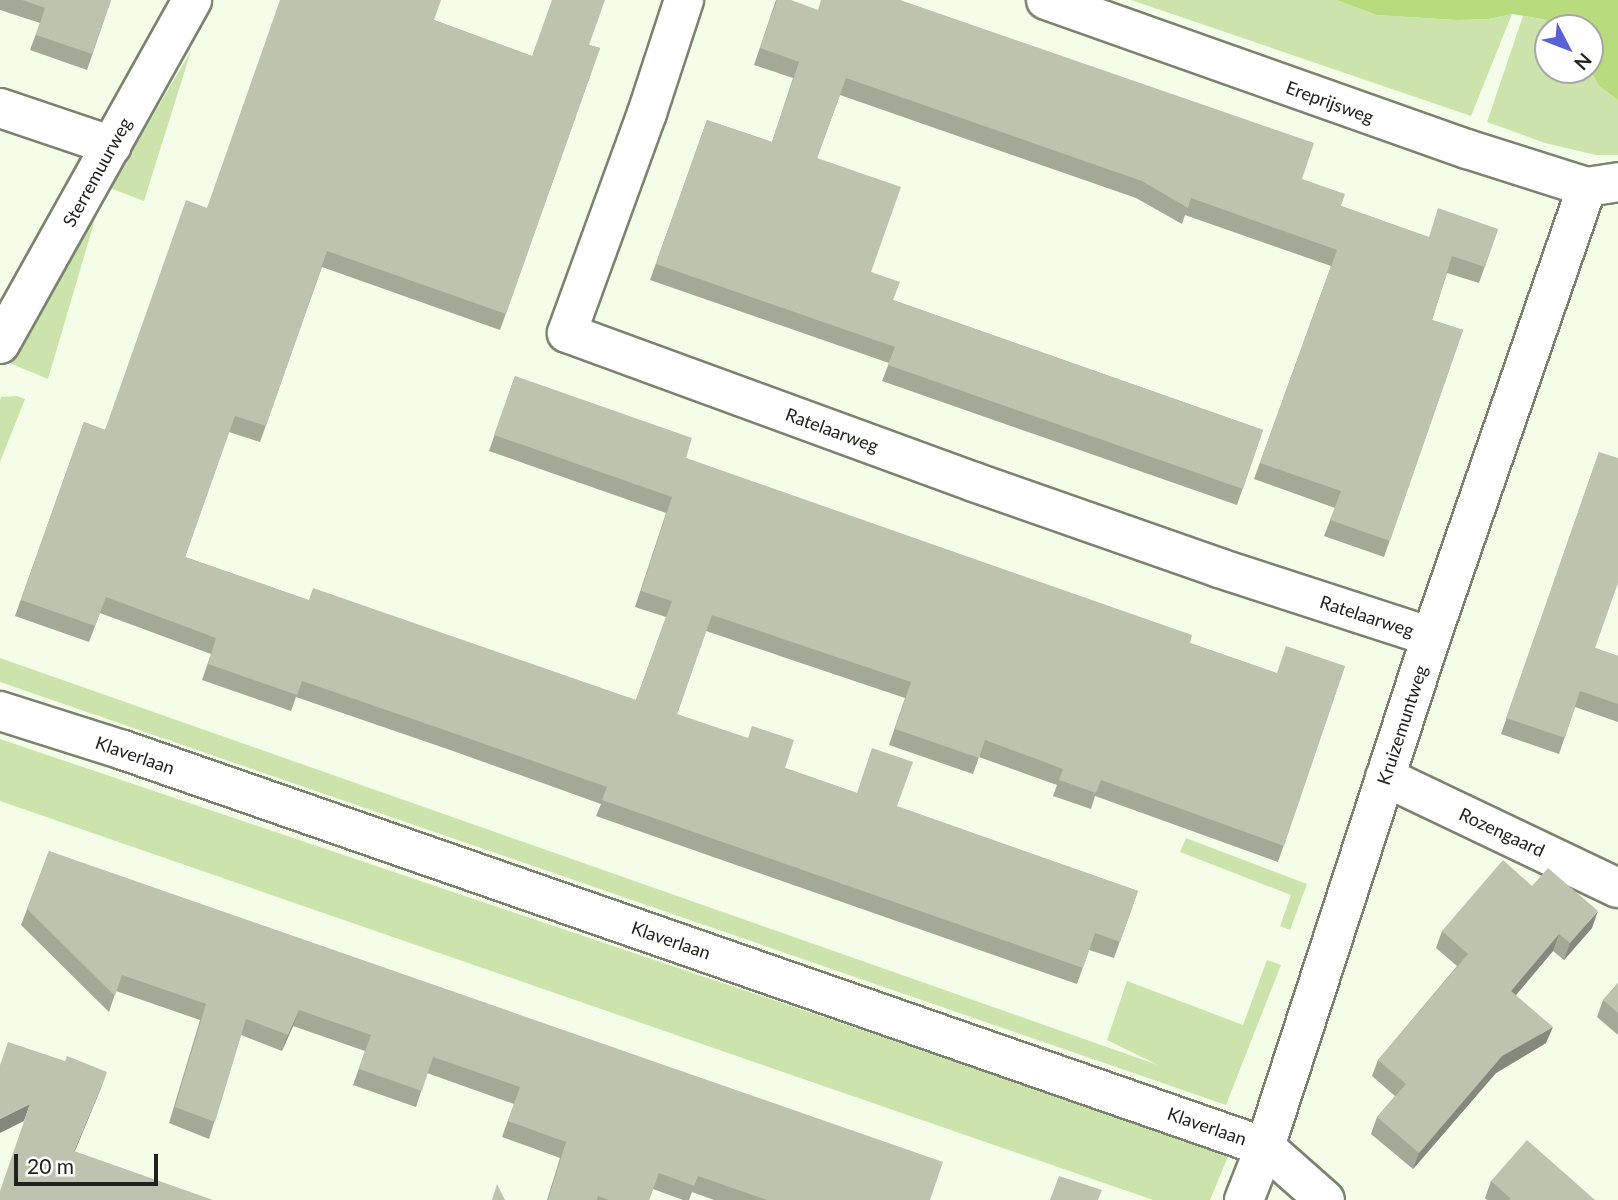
<!DOCTYPE html>
<style>
body{margin:0}
#map{position:relative;width:1618px;height:1200px;overflow:hidden;background:#f3fde7;font-family:Lato,sans-serif}
div>[style]{position:absolute}
[style*='--x']{left:calc(var(--x)*1px);top:calc(var(--y)*1px);width:calc(var(--w)*1px);rotate:calc(var(--a)*1deg)}
.green>*{inset:0;background:#cce3ab}
.water>*{inset:0;background:#b7db7d}
.roads{filter:drop-shadow(2px 0 #7b8370) drop-shadow(-2px 0 #7b8370) drop-shadow(0 2px #7b8370) drop-shadow(0 -2px #7b8370)}
.street>*{height:38px;margin:-19px;padding:0 19px;transform-origin:19px;border-radius:19px;background:#fff}
.wall>*{inset:0;background:#a2a997}
.shaded-wall>*{inset:0;background:#84897b}
.building>*{inset:0;background:#bcc4b0}
span{translate:-50% -50%;white-space:nowrap;text-align:center;line-height:1.15;-webkit-text-stroke:7px #fff;paint-order:stroke}
.street-label{font-size:18px;color:#20231c}
.north{position:absolute;left:1534px;top:14px;width:70px;height:70px;box-sizing:border-box;background:#fff;border:2px solid #a6a7a4;border-radius:50%;rotate:132deg;font-size:19px;font-weight:700;line-height:28px;text-align:center;color:#20231c}
.north::after{content:'';display:block;margin:auto;width:24px;height:32px;background:#5a61d8;clip-path:polygon(50% 0,100% 100%,50% 72%,0 100%)}
.scale{position:absolute;left:14px;top:1154px;width:144px;height:32px;box-sizing:border-box;border:4px solid #20231c;border-top:0;padding-left:9px;font-size:21px;line-height:24px;white-space:nowrap;color:#20231c;-webkit-text-stroke:5px #fff;paint-order:stroke}
</style>
<div id="map">
<div class="green">
<div style="clip-path:polygon(1131px 0,1337px 0,1376px 15px,1457px 20px,1489px 19px,1512px 14px,1471px 116px)"></div>
<div style="clip-path:polygon(1523px 16px,1567px 23px,1569px 28px,1548px 28px,1548px 70px,1590px 70px,1599px 86px,1618px 100px,1618px 155px,1596px 155px,1545px 143px,1487px 122px)"></div>
<div style="clip-path:polygon(191px 51px,144px 201px,110px 188px)"></div>
<div style="clip-path:polygon(101px 199px,48px 379px,7px 362px)"></div>
<div style="clip-path:polygon(17px 396px,25px 399px,0 462px,0 400px,1px 397px)"></div>
<div style="clip-path:polygon(0 658px,1158px 1065px,1107px 1040px,1127px 981px,1243px 1025px,1267px 960px,1281px 965px,1226px 1105px,0 682px)"></div>
<div style="clip-path:polygon(0 739px,1229px 1154px,1210px 1200px,1153px 1200px,0 801px)"></div>
<div style="clip-path:polygon(1186px 838px,1307px 884px,1290px 930px,1280px 926px,1291px 895px,1180px 852px)"></div>
</div>
<div class="water">
<div style="clip-path:polygon(1337px 0,1618px 0,1618px 100px,1599px 86px,1590px 70px,1590px 28px,1569px 28px,1566px 23px,1512px 14px,1489px 19px,1457px 20px,1376px 15px)"></div>
</div>
<div class="roads">
<div class="street">
<div style="--x:684;--y:0;--w:119;--a:108.1"></div>
<div style="--x:647;--y:113;--w:234;--a:110"></div>
<div style="--x:567;--y:333;--w:433;--a:20.1"></div>
<div style="--x:974;--y:482;--w:260;--a:19.3"></div>
<div style="--x:1219;--y:568;--w:223;--a:18"></div>
<div style="--x:1046;--y:0;--w:447;--a:19.5"></div>
<div style="--x:1467;--y:149;--w:126;--a:17.6"></div>
<div style="--x:1587;--y:187;--w:31;--a:-9"></div>
<div style="--x:0;--y:108;--w:118;--a:18.7"></div>
<div style="--x:0;--y:344;--w:394;--a:-60.8"></div>
<div style="--x:0;--y:711;--w:129;--a:17.6"></div>
<div style="--x:123;--y:750;--w:1209;--a:19.17"></div>
<div style="--x:1265;--y:1147;--w:80;--a:41.5"></div>
<div style="--x:1385;--y:777;--w:258;--a:25.5"></div>
<div style="--x:1244;--y:1200;--w:57;--a:-68.4"></div>
<div style="--x:1265;--y:1147;--w:536;--a:-71.97"></div>
<div style="--x:1431;--y:637;--w:476;--a:-70.9"></div>
</div>
</div>
<div class="wall">
<div style="clip-path:polygon(0 0,111px 0,87px 70px,30px 50px,40px 23px,0 10px)"></div>
<div style="clip-path:polygon(776px 0,1302px 179px,1341px 206px,1428px 237px,1498px 229px,1479px 283px,1447px 273px,1432px 320px,1463px 330px,1384px 557px,1324px 536px,1335px 508px,1254px 479px,1331px 266px,1185px 215px,1182px 224px,1136px 198px,840px 95px,817px 158px,871px 272px,893px 300px,1263px 430px,1237px 505px,882px 381px,889px 363px,650px 280px,707px 120px,772px 142px,793px 78px,754px 65px)"></div>
<div style="clip-path:polygon(434px 20px,532px 56px,589px 45px,600px 48px,500px 330px,322px 267px,260px 442px,229px 432px,185px 557px,308px 600px,636px 700px,666px 617px,635px 607px,666px 513px,489px 451px,515px 376px,686px 458px,1190px 643px,1276px 673px,1345px 666px,1278px 862px,1095px 796px,1091px 809px,1053px 796px,1057px 785px,979px 757px,973px 774px,889px 745px,905px 698px,706px 631px,677px 714px,785px 768px,1138px 891px,1114px 958px,1089px 950px,1077px 984px,596px 816px,601px 804px,453px 751px,296px 697px,291px 711px,202px 680px,211px 654px,100px 613px,89px 642px,15px 616px,84px 422px,105px 430px,207px 208px)"></div>
<div style="clip-path:polygon(1599px 452px,1595px 648px,1618px 656px,1618px 722px,1575px 707px,1559px 754px,1501px 734px)"></div>
<div style="clip-path:polygon(49px 851px,930px 1200px,714px 1200px,692px 1192px,689px 1200px,683px 1200px,653px 1189px,649px 1200px,547px 1200px,560px 1158px,502px 1137px,514px 1104px,427px 1073px,416px 1107px,353px 1085px,365px 1051px,293px 1026px,282px 1051px,241px 1035px,209px 1139px,169px 1123px,200px 1020px,116px 991px,109px 1012px,21px 925px)"></div>
<div style="clip-path:polygon(1532px 886px,1592px 928px,1564px 960px,1553px 951px,1516px 995px,1546px 1043px,1496px 1073px,1413px 1169px,1371px 1134px,1377px 1117px,1395px 1096px,1372px 1076px,1378px 1060px,1457px 966px,1436px 948px,1442px 931px)"></div>
<div style="clip-path:polygon(1618px 983px,1618px 1035px,1597px 1017px,1603px 1000px)"></div>
<div style="clip-path:polygon(1491px 1181px,1595px 1200px,1487px 1200px,1485px 1198px)"></div>
</div>
<div class="shaded-wall">
<div style="clip-path:polygon(1598px 911px,1592px 928px,1564px 960px,1570px 943px)"></div>
<div style="clip-path:polygon(1559px 934px,1553px 951px,1505px 1008px,1511px 991px)"></div>
<div style="clip-path:polygon(299px 1010px,293px 1026px,282px 1051px,288px 1035px)"></div>
<div style="clip-path:polygon(1553px 1027px,1546px 1043px,1496px 1073px,1413px 1169px,1419px 1153px,1502px 1056px)"></div>
<div style="clip-path:polygon(107px 1072px,101px 1088px,68px 1168px,74px 1151px)"></div>
<div style="clip-path:polygon(30px 1104px,24px 1121px,0 1133px,0 1119px)"></div>
</div>
<div class="building">
<div style="clip-path:polygon(22px 0,111px 0,92px 54px,36px 35px,45px 8px)"></div>
<div style="clip-path:polygon(280px 0,441px 0,434px 20px,532px 56px,552px 0,605px 0,589px 45px,600px 48px,506px 314px,327px 251px,266px 426px,235px 416px,185px 557px,309px 600px,313px 588px,636px 700px,672px 601px,641px 591px,672px 497px,494px 435px,515px 376px,692px 438px,686px 458px,1192px 635px,1190px 643px,1277px 673px,1286px 646px,1345px 666px,1284px 846px,1101px 780px,1096px 793px,1059px 780px,1063px 769px,985px 740px,979px 758px,895px 729px,911px 682px,712px 615px,677px 714px,748px 738px,752px 726px,794px 740px,785px 768px,857px 793px,872px 748px,913px 762px,897px 806px,1138px 891px,1120px 942px,1095px 933px,1083px 968px,602px 800px,607px 787px,459px 735px,302px 681px,297px 695px,208px 664px,216px 638px,106px 597px,95px 626px,21px 600px,84px 422px,105px 430px,186px 200px,207px 208px)"></div>
<div style="clip-path:polygon(777px 0,791px 0,818px 10px,821px 0,900px 0,1314px 143px,1302px 179px,1345px 194px,1341px 206px,1429px 237px,1438px 208px,1498px 229px,1485px 267px,1452px 256px,1432px 320px,1463px 330px,1390px 541px,1330px 520px,1341px 491px,1260px 463px,1337px 250px,1191px 198px,1188px 208px,1142px 181px,846px 78px,817px 158px,901px 187px,871px 272px,900px 282px,893px 300px,1263px 430px,1243px 489px,888px 365px,895px 347px,656px 264px,707px 120px,772px 142px,799px 62px,760px 48px)"></div>
<div style="clip-path:polygon(1599px 452px,1618px 458px,1618px 583px,1595px 648px,1618px 656px,1618px 704px,1580px 691px,1565px 738px,1506px 718px)"></div>
<div style="clip-path:polygon(49px 851px,943px 1162px,930px 1200px,767px 1200px,698px 1176px,694px 1186px,659px 1173px,649px 1200px,609px 1200px,598px 1196px,597px 1200px,548px 1200px,566px 1142px,508px 1121px,520px 1087px,433px 1057px,422px 1091px,359px 1069px,371px 1035px,299px 1010px,288px 1035px,246px 1019px,215px 1122px,175px 1107px,206px 1004px,122px 975px,115px 996px,27px 909px)"></div>
<div style="clip-path:polygon(1503px 860px,1532px 886px,1548px 868px,1598px 911px,1570px 943px,1559px 934px,1511px 991px,1553px 1027px,1502px 1056px,1419px 1153px,1377px 1117px,1406px 1084px,1378px 1060px,1468px 954px,1442px 931px)"></div>
<div style="clip-path:polygon(1618px 983px,1618px 1013px,1603px 1000px)"></div>
<div style="clip-path:polygon(8px 1042px,65px 1061px,67px 1056px,107px 1072px,74px 1151px,213px 1200px,0 1200px,0 1191px,30px 1104px,0 1119px,0 1065px)"></div>
<div style="clip-path:polygon(1527px 1140px,1595px 1200px,1509px 1200px,1511px 1199px,1491px 1181px)"></div>
<div style="clip-path:polygon(1059px 1176px,1102px 1190px,1098px 1200px,1050px 1200px)"></div>
<div style="clip-path:polygon(497px 1184px,505px 1200px,492px 1200px)"></div>
</div>
<div class="street-label">
<span style="left:1330px;top:102px;rotate:20deg">Ereprijsweg</span>
<span style="left:97px;top:172px;rotate:-61deg">Sterremuurweg</span>
<span style="left:832px;top:430px;rotate:20deg">Ratelaarweg</span>
<span style="left:1367px;top:616px;rotate:18deg">Ratelaarweg</span>
<span style="left:1402px;top:725px;rotate:-72deg">Kruizemuntweg</span>
<span style="left:135px;top:755px;rotate:19deg">Klaverlaan</span>
<span style="left:1502px;top:832px;rotate:25deg">Rozengaard</span>
<span style="left:671px;top:940px;rotate:19deg">Klaverlaan</span>
<span style="left:1207px;top:1126px;rotate:19deg">Klaverlaan</span>
</div>
<div class="north">N</div>
<div class="scale">20 m</div>
</div>
